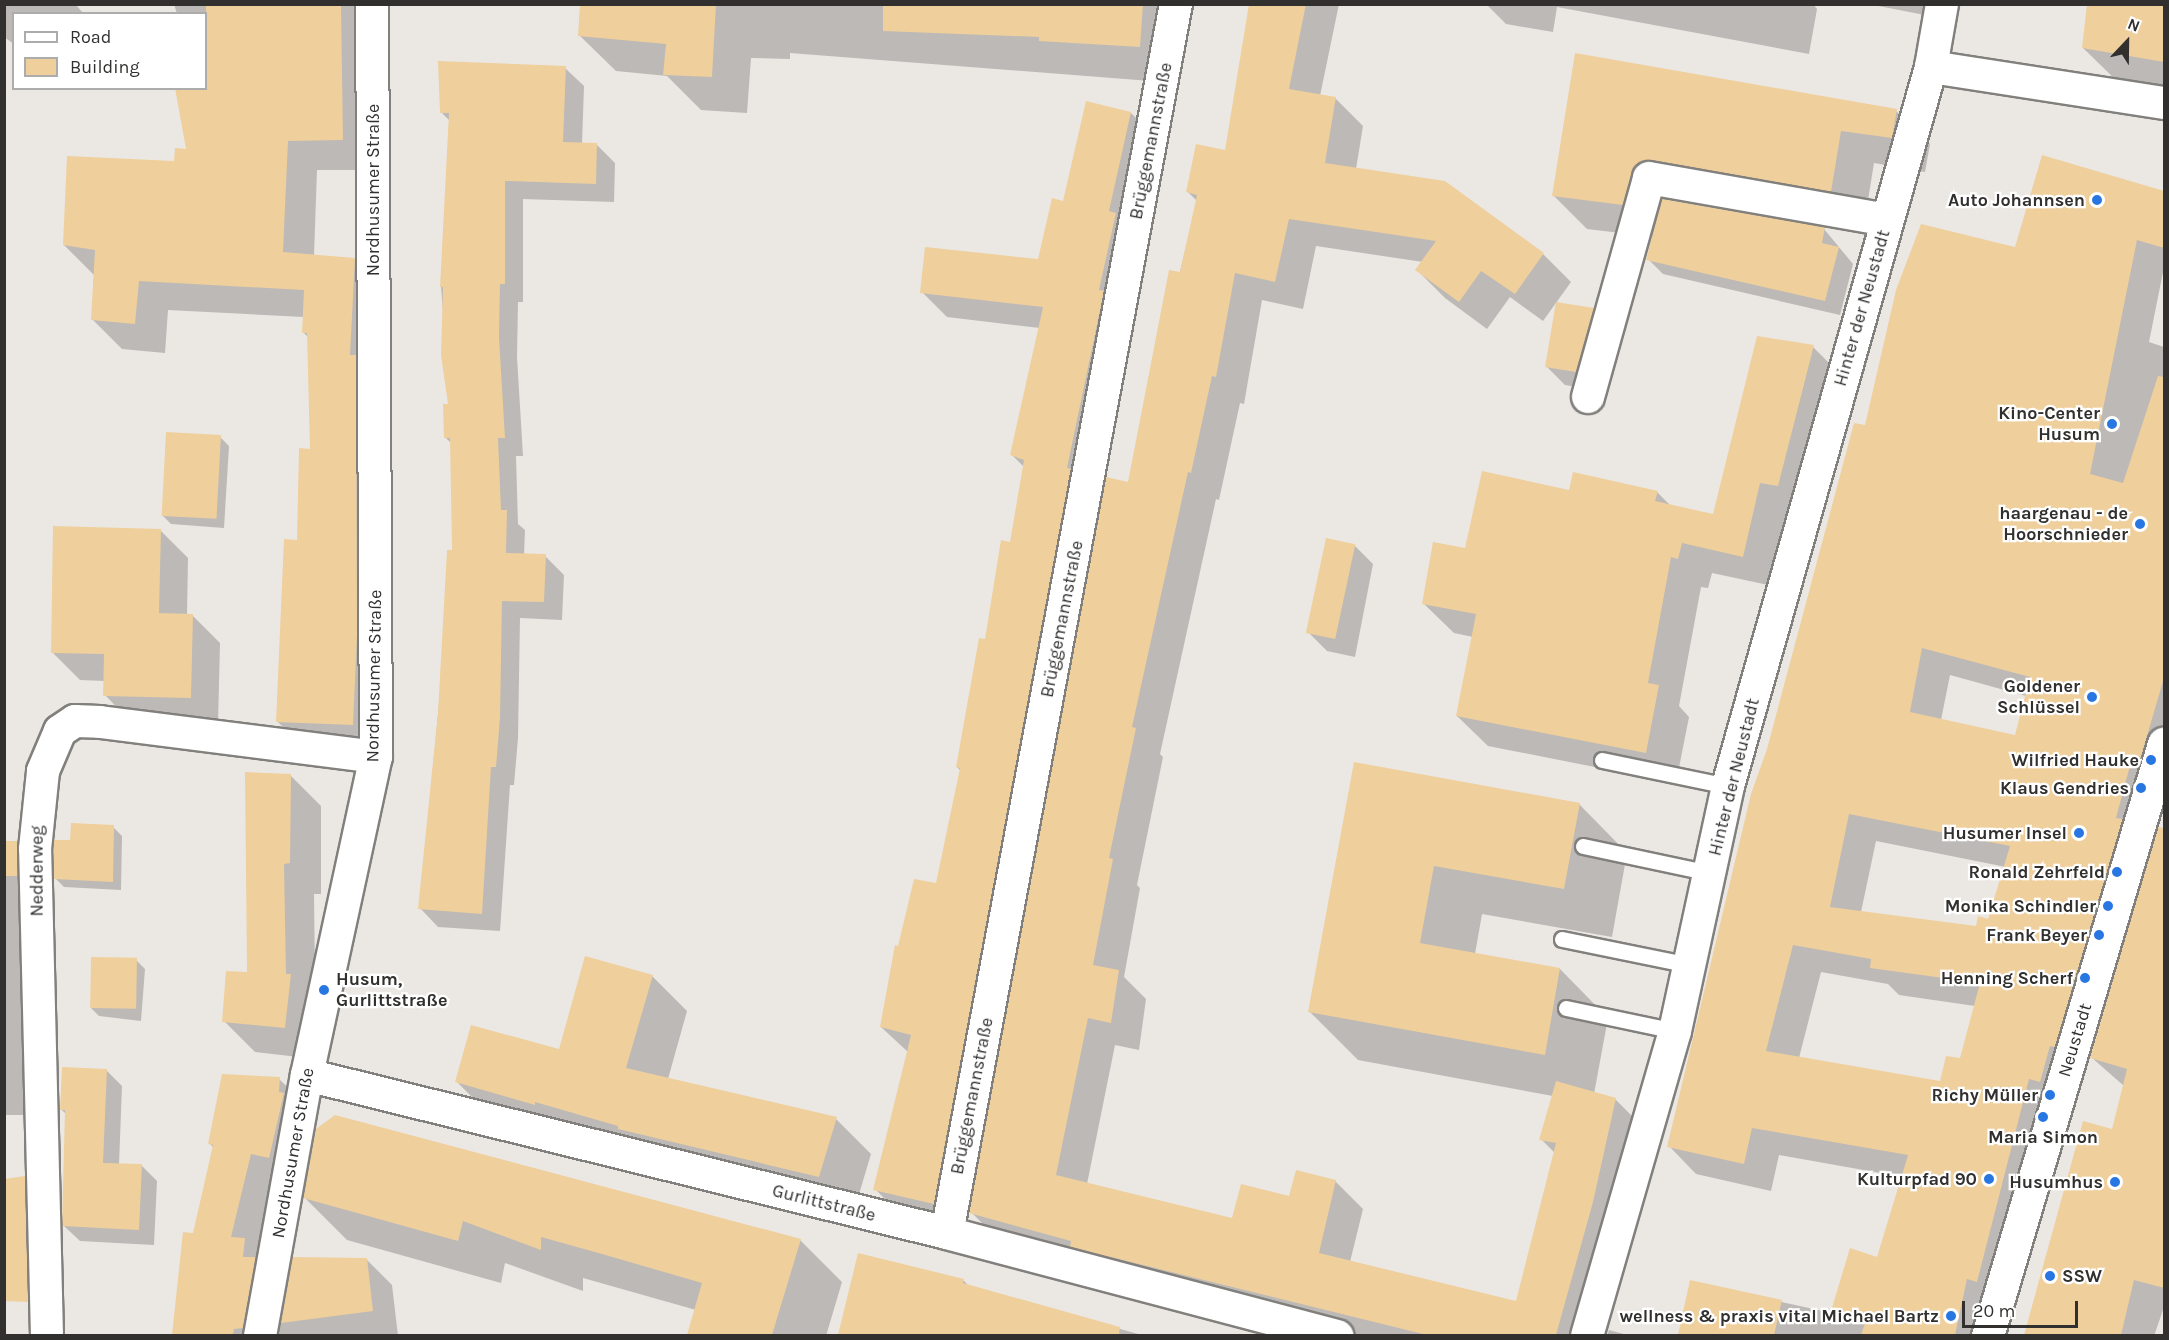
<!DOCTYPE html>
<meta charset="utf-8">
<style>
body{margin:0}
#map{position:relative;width:2169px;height:1340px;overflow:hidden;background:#ebe8e4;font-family:Karla,sans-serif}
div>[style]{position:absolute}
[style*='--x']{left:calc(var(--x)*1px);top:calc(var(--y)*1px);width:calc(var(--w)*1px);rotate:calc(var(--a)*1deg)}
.shadow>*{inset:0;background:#0003}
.building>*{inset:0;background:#efcf9c;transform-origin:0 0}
.roads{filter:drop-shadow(2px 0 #82807d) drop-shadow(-2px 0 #82807d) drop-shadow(0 2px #82807d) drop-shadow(0 -2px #82807d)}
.service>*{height:15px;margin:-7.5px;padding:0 7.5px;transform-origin:7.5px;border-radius:7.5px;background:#fff}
.minor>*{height:32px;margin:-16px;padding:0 16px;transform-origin:16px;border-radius:16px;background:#fff}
.dots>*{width:16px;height:16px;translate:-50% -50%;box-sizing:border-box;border:3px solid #fff;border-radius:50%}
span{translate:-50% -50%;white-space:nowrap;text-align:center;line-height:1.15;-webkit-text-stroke:4.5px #fff;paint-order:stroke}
.street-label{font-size:18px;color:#31302f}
.poi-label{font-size:18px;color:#31302f;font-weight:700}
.right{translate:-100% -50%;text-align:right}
.left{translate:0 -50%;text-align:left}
.frame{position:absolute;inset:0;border:6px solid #31302f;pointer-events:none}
.legend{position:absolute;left:12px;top:12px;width:195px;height:78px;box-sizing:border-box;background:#fff;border:2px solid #adacac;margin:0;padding:8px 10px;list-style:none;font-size:18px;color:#31302f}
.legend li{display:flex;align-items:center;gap:12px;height:30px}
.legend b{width:30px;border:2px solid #adacac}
.north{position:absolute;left:2097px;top:12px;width:60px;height:60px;-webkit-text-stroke:4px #fff;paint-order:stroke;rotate:22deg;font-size:16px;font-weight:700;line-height:24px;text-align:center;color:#31302f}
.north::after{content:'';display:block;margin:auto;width:21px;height:27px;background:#31302f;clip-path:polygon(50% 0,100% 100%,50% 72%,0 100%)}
.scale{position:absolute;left:1962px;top:1301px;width:116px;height:27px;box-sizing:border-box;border:3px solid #31302f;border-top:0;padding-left:8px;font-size:18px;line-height:21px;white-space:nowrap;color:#31302f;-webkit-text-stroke:4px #fff;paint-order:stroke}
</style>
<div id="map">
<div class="shadow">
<div style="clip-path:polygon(4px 4px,75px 4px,84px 14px,14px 14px,14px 44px,4px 37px)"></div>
<div style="clip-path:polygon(174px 4px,379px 4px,372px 170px,317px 170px,314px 256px,355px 259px,385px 289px,383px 754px,307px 751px,277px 721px,312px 450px,308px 337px,303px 332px,304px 317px,168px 310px,165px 353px,122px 349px,92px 319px,94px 275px,64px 245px,188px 151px,206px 88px,206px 14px,177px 14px)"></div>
<div style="clip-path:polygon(582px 4px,1156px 4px,1179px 28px,1176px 83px,790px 53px,790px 59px,751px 58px,747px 113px,701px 110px,667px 76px,616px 71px,579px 35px)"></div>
<div style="clip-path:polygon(1251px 4px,1339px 4px,1320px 96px,1335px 98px,1363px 126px,1356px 169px,1543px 254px,1571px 282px,1543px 321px,1510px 297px,1487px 329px,1445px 298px,1417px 270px,1423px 262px,1316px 246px,1303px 309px,1262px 300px,1244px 404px,1240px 403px,1219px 500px,1216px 499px,1160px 754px,1163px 757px,1137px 885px,1140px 888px,1124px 977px,1146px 999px,1139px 1050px,1115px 1045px,1087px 1184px,1233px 1219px,1335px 1181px,1363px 1209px,1350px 1262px,1517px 1303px,1555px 1153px,1541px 1139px,1553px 1096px,1358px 1060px,1310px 1012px,1355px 764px,1579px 804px,1627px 853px,1612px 937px,1482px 914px,1475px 954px,1560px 969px,1608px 1018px,1594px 1094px,1616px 1100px,1643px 1127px,1591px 1336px,1349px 1336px,999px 1240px,971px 1212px,1129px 483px,1197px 201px,1188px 192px,1226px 151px)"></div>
<div style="clip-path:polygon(1486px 4px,1813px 4px,1817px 9px,1809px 54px,1557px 7px,1553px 32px,1506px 24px)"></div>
<div style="clip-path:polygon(1868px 4px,1932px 4px,1930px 16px)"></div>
<div style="clip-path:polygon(2089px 4px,2164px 4px,2164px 91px,2119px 83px,2083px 48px)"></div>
<div style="clip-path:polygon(1576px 55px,1896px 111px,1930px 144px,1925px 172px,1874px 163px,1864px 225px,1686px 193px,1665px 201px,1824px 229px,1853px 264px,1840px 315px,1663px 274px,1648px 259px,1654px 237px,1587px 229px,1554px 196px)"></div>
<div style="clip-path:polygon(565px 68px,584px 86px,582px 144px,597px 145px,615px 163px,614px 202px,523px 199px,523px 302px,518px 302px,517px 357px,523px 456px,516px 456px,518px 524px,525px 530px,524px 555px,545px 556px,564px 575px,562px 620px,520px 618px,518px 738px,514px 785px,510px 785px,500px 931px,438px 927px,420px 908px,453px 552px,452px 444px,446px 438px,450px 406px,441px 286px,450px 121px,441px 112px)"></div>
<div style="clip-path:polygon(1131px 113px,1156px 138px,959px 1228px,900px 1214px,875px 1189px,908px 1052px,881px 1027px,900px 947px,937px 885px,961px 771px,957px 767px,1011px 544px,1024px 467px,1012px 455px,1040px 328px,947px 317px,922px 292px,1040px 261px,1064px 203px)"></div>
<div style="clip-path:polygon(evenodd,2043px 157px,2164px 193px,2164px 267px,2149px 342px,2164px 347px,2164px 790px,2144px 843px,2150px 848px,2083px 1074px,2078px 1072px,1988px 1336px,1679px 1336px,1691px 1282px,1832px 1313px,1851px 1250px,1878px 1258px,1903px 1177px,1779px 1155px,1771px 1191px,1696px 1174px,1669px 1146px,1769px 749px,1866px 427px,2016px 249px,2043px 157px,1950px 675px,2026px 696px,2016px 737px,1941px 720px,1950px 675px,2043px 157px,1876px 841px,2006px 867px,1989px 921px,1977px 928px,1861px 912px,1876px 841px,2043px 157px,1821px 972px,1888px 984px,1899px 995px,1975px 1006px,1961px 1060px,1941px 1083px,1799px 1058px,1821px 972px)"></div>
<div style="clip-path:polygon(1593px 310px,1612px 328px,1595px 390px,1565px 385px,1547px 367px)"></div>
<div style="clip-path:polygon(1813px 347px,1843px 377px,1773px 586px,1712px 573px,1708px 588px,1701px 587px,1679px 706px,1689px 717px,1676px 783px,1488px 746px,1457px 716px,1473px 637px,1454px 633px,1423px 603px,1466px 550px,1570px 492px,1657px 492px,1671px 506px,1714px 516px)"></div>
<div style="clip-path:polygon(220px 437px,229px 446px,224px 528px,171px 524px,162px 515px)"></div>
<div style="clip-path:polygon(160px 530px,188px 558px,187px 615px,192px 615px,220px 643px,218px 725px,132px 723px,105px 695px,105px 681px,80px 680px,52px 652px)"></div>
<div style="clip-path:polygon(1354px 545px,1373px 564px,1355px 657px,1327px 651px,1309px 633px)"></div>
<div style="clip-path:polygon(290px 775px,321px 806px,321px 894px,314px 894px,316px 1059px,255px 1052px,224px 1021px,248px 974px)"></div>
<div style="clip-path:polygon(113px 827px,122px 836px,121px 890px,64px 887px,55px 878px,72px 842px)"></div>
<div style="clip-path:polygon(2159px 829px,2164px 830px,2164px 1307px,2154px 1336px,2025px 1336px,2084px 1122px,2113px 1131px,2124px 1086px,2091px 1057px)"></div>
<div style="clip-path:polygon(4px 843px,17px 843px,45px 870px,50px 1115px,4px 1115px)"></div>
<div style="clip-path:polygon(136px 960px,145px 969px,141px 1021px,99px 1016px,90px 1007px)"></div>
<div style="clip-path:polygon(652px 976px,687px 1011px,668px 1079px,836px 1119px,871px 1154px,854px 1211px,492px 1117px,457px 1082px,560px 1051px)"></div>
<div style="clip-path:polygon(106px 1070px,122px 1086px,119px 1165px,141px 1165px,157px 1181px,154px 1245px,80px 1241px,64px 1226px,67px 1115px,61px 1109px)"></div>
<div style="clip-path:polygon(279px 1079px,305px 1104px,276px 1179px,258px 1253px,270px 1265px,273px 1336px,174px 1336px,185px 1234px,194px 1235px,214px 1148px,209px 1143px)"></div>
<div style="clip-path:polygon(25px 1178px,33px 1187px,36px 1288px,4px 1291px)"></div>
<div style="clip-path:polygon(305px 1198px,800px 1240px,842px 1282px,826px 1336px,688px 1336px,696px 1310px,583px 1278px,583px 1291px,505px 1263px,501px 1283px,347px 1240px)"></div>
<div style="clip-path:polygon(859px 1255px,963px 1280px,969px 1286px,1145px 1336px,840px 1336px)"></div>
<div style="clip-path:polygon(294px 1259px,366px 1259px,392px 1285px,398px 1336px,278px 1336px)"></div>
<div style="clip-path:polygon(1609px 1330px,1631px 1336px,1607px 1336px)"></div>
</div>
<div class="building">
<div style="clip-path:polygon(206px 4px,341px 4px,343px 140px,288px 141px,283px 252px,355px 258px,350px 355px,356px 355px,357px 635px,353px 725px,276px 722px,284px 539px,297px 540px,299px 448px,310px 449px,307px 333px,302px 333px,304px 290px,139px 281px,135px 324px,91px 320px,95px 250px,63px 245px,67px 156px,174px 161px,175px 148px,186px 149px,175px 88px,206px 88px)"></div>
<div style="clip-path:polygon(580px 4px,716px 4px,712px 77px,663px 75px,666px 44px,578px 36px)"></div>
<div style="clip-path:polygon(883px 4px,1143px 4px,1140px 47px,1039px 41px,1039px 37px,883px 31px)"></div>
<div style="clip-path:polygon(1249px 4px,1306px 4px,1289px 89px,1336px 97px,1325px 163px,1445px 181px,1544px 253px,1515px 294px,1481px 271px,1459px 302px,1415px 270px,1436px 241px,1289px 219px,1275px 282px,1235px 273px,1216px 377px,1212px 376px,1191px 473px,1188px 472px,1132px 727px,1136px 728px,1109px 858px,1113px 859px,1093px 965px,1119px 970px,1111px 1023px,1088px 1018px,1056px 1175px,1232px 1218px,1241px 1184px,1289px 1196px,1296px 1170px,1336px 1180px,1319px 1253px,1516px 1301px,1556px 1143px,1539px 1140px,1556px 1081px,1616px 1098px,1593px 1202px,1556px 1335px,1427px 1335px,1070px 1247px,1071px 1241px,969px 1213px,1106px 477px,1128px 482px,1169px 270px,1180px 272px,1197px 195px,1186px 192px,1196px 144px,1225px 150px)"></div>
<div style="clip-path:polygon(2087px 4px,2164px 4px,2164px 62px,2082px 48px)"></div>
<div style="clip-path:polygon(1575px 53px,1897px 109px,1892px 138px,1841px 131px,1831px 192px,1652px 160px,1636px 166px,1623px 205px,1552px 196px)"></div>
<div style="clip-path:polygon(438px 61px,566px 66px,563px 142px,597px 143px,596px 184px,505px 181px,505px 284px,500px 284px,499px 337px,505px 438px,498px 438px,501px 510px,507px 510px,506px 553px,546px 554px,544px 602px,502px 601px,500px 718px,496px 767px,491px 767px,482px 914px,418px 909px,438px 713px,447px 550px,452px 550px,450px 438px,444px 438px,443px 404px,448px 404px,441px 355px,443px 287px,440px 287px,449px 113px,440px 113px)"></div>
<div style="clip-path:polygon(1086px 101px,1131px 112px,1109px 211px,1116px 213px,1099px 290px,1104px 291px,1067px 468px,1071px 469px,934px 1204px,873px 1190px,911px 1035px,880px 1027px,895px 945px,898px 946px,914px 879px,936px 883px,960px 768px,956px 767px,979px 638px,985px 639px,1001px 540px,1010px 542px,1024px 460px,1010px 455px,1043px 307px,920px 293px,925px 247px,1038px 259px,1052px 198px,1063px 201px)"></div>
<div style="clip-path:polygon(evenodd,2042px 155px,2164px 191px,2164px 248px,2137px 240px,2090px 474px,2123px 483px,2158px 376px,2164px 377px,2164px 678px,2139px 763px,2131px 762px,2116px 818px,2123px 819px,2055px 1047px,2050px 1046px,2040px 1082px,2029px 1079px,1977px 1282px,1967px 1279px,1955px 1335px,1861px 1335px,1866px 1320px,1831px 1311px,1850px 1248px,1877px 1257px,1908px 1155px,1752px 1128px,1744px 1164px,1667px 1147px,1751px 794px,1767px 749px,1854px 423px,1865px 425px,1896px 290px,1921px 224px,2015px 247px,2042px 155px,1922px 648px,2030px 677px,2015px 735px,1910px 712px,1922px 648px,2042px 155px,1849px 814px,2010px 846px,1988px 919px,1978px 916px,1976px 926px,1830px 907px,1849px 814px,2042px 155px,1793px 945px,1871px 959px,1870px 968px,1980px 983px,1960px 1058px,1946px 1056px,1940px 1081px,1766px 1051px,1793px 945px)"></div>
<div style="clip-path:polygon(1662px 199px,1825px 227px,1822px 243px,1839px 247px,1825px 301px,1646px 260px)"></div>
<div style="clip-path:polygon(1556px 302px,1594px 308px,1576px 372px,1545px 367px)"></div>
<div style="clip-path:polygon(1757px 336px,1814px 345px,1778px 486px,1760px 483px,1743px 557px,1682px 543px,1678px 559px,1671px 557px,1648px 683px,1659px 685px,1646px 753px,1456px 716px,1476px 614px,1422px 604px,1433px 542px,1465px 548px,1482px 471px,1569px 490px,1573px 472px,1658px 491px,1655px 501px,1713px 514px)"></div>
<div style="left:166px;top:432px;width:55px;height:84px;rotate:3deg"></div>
<div style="clip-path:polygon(53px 526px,161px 529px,159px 613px,193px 614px,191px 698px,103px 696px,104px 654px,51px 653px)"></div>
<div style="left:1326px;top:538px;width:30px;height:97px;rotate:12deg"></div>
<div style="clip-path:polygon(1354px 762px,1580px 803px,1564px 889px,1434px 866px,1420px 943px,1560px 968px,1545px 1055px,1308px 1012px)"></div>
<div style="clip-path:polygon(245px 772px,291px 774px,290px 863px,284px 864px,286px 974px,291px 974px,285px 1028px,222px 1022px,226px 971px,247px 972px)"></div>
<div style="clip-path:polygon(71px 823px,114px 825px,113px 882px,54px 879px,54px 840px,70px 840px)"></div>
<div style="clip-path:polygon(2158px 827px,2164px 828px,2164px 1288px,2134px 1280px,2121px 1335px,2024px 1335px,2083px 1121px,2112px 1129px,2127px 1069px,2090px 1058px)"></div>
<div style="left:4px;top:841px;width:14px;height:35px"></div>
<div style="clip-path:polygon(585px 956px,653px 975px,626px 1068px,837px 1117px,819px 1177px,618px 1129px,618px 1126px,535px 1102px,535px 1105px,455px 1082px,471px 1025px,559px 1049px)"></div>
<div style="left:91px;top:957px;width:46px;height:51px;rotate:1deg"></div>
<div style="clip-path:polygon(62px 1067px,107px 1069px,103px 1163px,142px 1164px,139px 1230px,62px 1226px,65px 1110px,60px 1110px)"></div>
<div style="clip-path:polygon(222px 1074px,280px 1077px,279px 1092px,284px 1093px,269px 1158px,251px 1154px,231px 1237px,245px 1238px,243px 1257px,256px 1257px,243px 1328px,234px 1329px,233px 1335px,172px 1335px,183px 1232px,193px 1233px,213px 1145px,208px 1144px)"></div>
<div style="clip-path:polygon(335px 1115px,801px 1239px,772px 1335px,687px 1335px,702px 1283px,602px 1254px,541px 1237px,541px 1250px,463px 1221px,458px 1241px,303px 1198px,316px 1129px)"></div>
<div style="clip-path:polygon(25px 1176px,28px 1302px,4px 1301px,4px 1179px)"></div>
<div style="clip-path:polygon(858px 1253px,964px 1279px,963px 1283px,1120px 1327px,1119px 1335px,838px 1335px)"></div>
<div style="clip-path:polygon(292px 1257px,367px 1258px,373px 1311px,281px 1323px)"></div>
<div style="clip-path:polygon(1690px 1280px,1782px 1300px,1774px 1335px,1678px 1335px)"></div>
</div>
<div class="roads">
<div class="service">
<div style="--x:1602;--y:760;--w:129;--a:11.7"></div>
<div style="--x:1583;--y:846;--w:130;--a:12"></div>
<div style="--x:1562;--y:939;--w:131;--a:11.5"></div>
<div style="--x:1566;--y:1008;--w:111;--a:11.9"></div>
</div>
<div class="minor">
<div style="--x:1931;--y:67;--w:236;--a:8.8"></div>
<div style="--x:1588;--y:397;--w:227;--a:-74.4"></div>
<div style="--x:1649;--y:178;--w:242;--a:10"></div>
<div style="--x:307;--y:1075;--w:659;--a:13.87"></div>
<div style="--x:947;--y:1233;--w:404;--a:14.8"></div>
<div style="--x:947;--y:1233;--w:1250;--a:-79.45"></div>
<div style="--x:47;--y:1336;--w:487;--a:-91.4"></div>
<div style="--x:35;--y:849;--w:78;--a:-84.1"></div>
<div style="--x:43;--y:771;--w:43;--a:-67"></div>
<div style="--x:60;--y:731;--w:18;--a:-34"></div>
<div style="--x:75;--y:721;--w:25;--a:2"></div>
<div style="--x:100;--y:722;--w:278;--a:7.2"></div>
<div style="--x:260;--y:1336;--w:265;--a:-79.8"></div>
<div style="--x:307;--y:1075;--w:325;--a:-77.8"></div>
<div style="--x:376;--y:757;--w:753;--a:-90.3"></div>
<div style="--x:1587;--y:1336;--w:317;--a:-73.9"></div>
<div style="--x:1675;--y:1031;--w:251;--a:-77.8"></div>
<div style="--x:1728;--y:786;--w:747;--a:-74.23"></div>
<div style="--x:1931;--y:67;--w:64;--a:-80.1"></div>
<div style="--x:1988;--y:1336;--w:618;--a:-73.44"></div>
</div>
</div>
<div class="dots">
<div style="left:2097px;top:200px;background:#2876e1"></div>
<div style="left:2112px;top:424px;background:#2876e1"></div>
<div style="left:2140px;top:524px;background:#2876e1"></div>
<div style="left:2092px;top:697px;background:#2876e1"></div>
<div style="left:2151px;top:760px;background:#2876e1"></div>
<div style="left:2141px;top:788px;background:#2876e1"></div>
<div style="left:2079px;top:833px;background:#2876e1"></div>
<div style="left:2117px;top:872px;background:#2876e1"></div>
<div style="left:2108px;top:906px;background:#2876e1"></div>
<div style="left:2099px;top:935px;background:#2876e1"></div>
<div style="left:2085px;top:978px;background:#2876e1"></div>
<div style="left:324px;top:990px;background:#2876e1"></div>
<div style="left:2050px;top:1095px;background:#2876e1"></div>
<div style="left:2043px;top:1117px;background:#2876e1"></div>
<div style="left:1989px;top:1179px;background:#2876e1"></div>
<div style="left:2115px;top:1182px;background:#2876e1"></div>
<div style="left:2050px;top:1276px;background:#2876e1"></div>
<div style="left:1951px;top:1316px;background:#2876e1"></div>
</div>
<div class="street-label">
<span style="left:1151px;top:141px;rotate:-79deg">Brüggemannstraße</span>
<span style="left:373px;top:190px;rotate:-90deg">Nordhusumer Straße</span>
<span style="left:1862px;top:308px;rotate:-74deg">Hinter der Neustadt</span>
<span style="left:1062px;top:619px;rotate:-79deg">Brüggemannstraße</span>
<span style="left:374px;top:676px;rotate:-89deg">Nordhusumer Straße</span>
<span style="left:1734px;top:777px;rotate:-76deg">Hinter der Neustadt</span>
<span style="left:37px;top:871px;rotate:-90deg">Nedderweg</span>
<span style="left:2075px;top:1040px;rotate:-73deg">Neustadt</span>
<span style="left:972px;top:1096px;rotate:-79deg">Brüggemannstraße</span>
<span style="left:293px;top:1153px;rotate:-80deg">Nordhusumer Straße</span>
<span style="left:824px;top:1203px;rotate:14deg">Gurlittstraße</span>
</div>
<div class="poi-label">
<span class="right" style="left:2085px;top:200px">Auto Johannsen</span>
<span class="right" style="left:2100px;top:424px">Kino-Center<br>Husum</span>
<span class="right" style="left:2128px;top:524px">haargenau - de<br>Hoorschnieder</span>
<span class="right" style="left:2080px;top:697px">Goldener<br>Schlüssel</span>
<span class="right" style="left:2139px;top:760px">Wilfried Hauke</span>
<span class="right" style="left:2129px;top:788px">Klaus Gendries</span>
<span class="right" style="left:2067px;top:833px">Husumer Insel</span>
<span class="right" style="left:2105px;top:872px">Ronald Zehrfeld</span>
<span class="right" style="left:2096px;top:906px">Monika Schindler</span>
<span class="right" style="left:2087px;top:935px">Frank Beyer</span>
<span class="right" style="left:2073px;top:978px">Henning Scherf</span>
<span class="left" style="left:336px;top:990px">Husum,<br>Gurlittstraße</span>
<span class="right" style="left:2038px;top:1095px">Richy Müller</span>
<span style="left:2043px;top:1137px">Maria Simon</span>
<span class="right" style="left:1977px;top:1179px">Kulturpfad 90</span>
<span class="right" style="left:2103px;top:1182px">Husumhus</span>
<span class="left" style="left:2062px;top:1276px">SSW</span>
<span class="right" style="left:1939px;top:1316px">wellness &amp; praxis vital Michael Bartz</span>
</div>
<div class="frame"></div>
<ul class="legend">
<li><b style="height:8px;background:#fff"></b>Road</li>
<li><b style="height:16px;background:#efcf9c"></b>Building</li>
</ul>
<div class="north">N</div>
<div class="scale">20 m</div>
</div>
